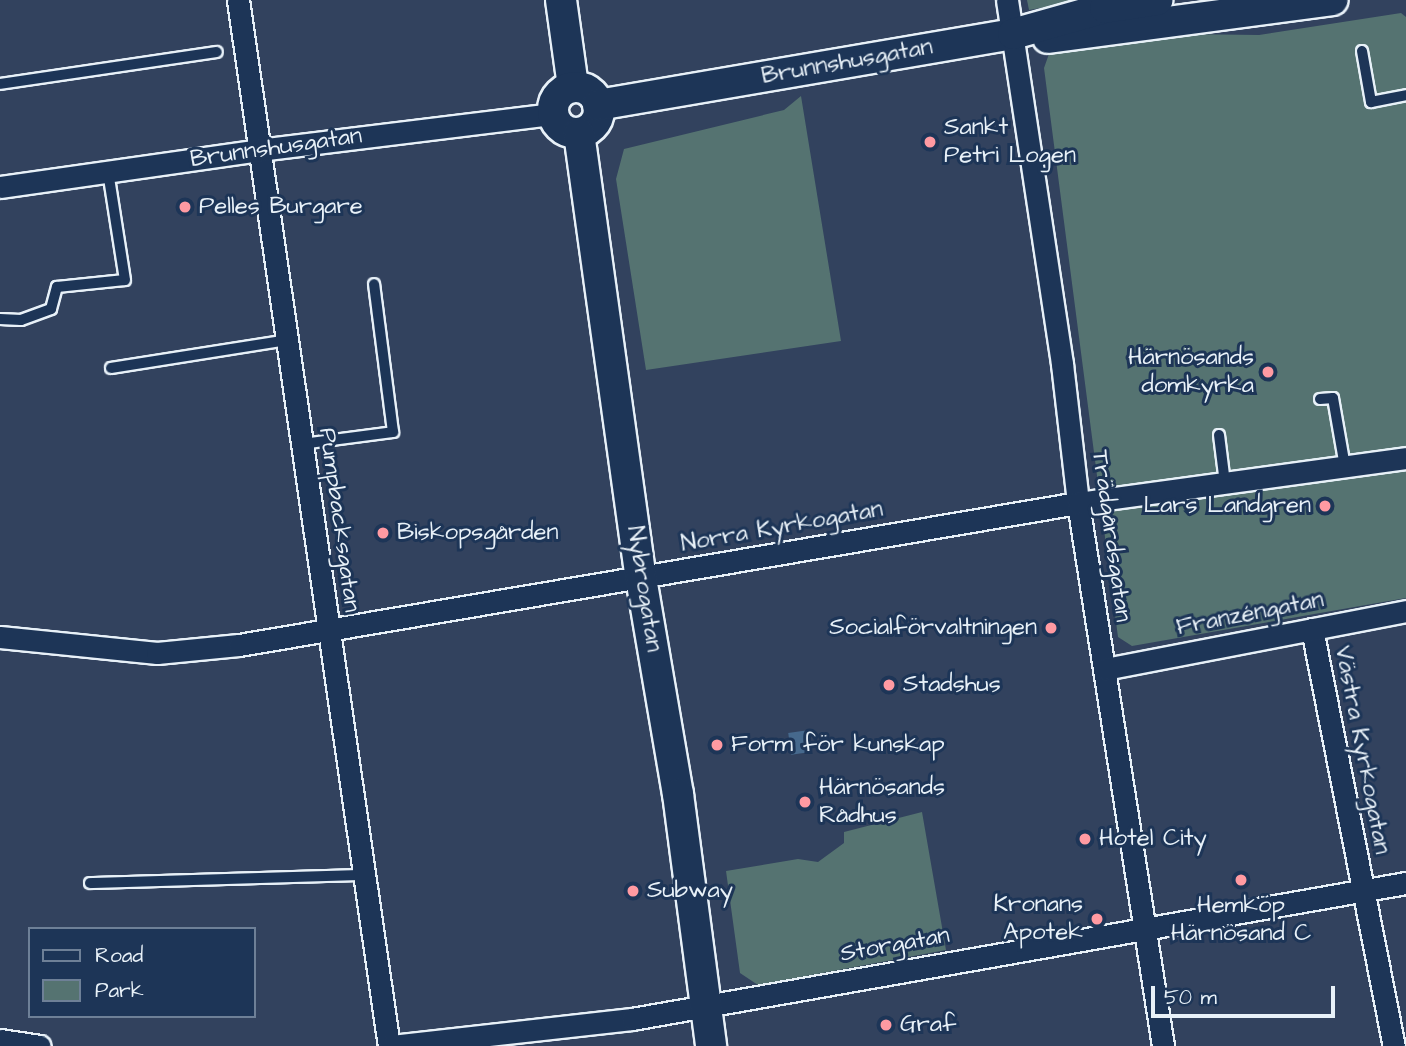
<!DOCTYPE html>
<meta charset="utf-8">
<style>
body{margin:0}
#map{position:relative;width:1406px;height:1046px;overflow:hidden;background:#32425e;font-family:"Architects Daughter",sans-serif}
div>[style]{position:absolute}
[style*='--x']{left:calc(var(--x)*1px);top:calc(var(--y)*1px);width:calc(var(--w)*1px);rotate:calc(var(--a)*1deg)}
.green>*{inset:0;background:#557371}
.water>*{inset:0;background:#46698d;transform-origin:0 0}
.roads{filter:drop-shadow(2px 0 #e8f1f8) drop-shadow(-2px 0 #e8f1f8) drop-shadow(0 2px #e8f1f8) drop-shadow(0 -2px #e8f1f8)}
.lane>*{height:10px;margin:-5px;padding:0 5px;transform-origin:5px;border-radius:5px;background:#1d3557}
.street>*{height:21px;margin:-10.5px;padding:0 10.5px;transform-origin:10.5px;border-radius:10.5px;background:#1d3557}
.secondary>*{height:30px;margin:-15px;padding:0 15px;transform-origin:15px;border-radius:15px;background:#1d3557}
.secondary>.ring{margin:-15px;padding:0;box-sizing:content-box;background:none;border:30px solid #1d3557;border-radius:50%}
.dots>*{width:19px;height:19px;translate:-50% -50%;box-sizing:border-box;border:4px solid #1d3557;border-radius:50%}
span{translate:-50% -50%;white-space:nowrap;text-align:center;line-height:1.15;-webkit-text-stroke:6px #1d3557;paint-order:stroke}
.street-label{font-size:24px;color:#e8f1f8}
.poi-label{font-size:24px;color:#e8f1f8}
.left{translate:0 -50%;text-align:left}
.right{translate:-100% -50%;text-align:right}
.legend{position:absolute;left:28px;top:927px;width:228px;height:91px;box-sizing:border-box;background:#1d3557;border:2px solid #6e8097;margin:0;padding:9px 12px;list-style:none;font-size:21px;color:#e8f1f8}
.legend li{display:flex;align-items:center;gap:14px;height:35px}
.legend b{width:35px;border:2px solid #6e8097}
.scale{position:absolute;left:1151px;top:986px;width:184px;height:32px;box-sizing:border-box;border:4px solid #e8f1f8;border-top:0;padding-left:9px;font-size:21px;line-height:24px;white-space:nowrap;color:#e8f1f8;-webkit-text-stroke:5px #1d3557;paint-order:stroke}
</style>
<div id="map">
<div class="green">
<div style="clip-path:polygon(1027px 0,1086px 0,1029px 10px)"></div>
<div style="clip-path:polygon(1401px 13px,1406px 17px,1406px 598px,1132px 646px,1118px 637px,1044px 68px,1050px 51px,1180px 34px,1259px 35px)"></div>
<div style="clip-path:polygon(801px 96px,841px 341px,646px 370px,616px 179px,624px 149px,784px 110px)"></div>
<div style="clip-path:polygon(922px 812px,946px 950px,758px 985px,740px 973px,726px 871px,798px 859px,818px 862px,844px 843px,844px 832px)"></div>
</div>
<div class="water">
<div style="left:809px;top:730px;width:22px;height:21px;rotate:82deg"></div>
</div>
<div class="roads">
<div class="lane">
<div style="--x:1362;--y:51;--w:52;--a:80"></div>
<div style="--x:1371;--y:102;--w:36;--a:-11"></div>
<div style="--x:0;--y:84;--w:219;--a:-8.4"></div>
<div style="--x:0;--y:319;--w:21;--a:3"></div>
<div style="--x:21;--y:320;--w:32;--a:-20"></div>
<div style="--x:51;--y:309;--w:23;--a:-75"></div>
<div style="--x:57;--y:287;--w:68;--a:-5.9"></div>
<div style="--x:125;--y:280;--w:110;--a:-98.9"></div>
<div style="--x:111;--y:368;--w:178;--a:-9"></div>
<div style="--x:1320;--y:399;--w:13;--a:-4"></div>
<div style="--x:1333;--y:398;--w:70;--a:80.1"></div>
<div style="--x:1219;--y:435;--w:48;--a:82.9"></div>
<div style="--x:302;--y:444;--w:92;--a:-7.5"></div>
<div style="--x:393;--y:432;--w:149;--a:-97.3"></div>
<div style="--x:90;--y:883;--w:273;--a:-1.7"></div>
</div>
<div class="street">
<div style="--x:238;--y:0;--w:1057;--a:81.79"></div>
<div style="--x:1007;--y:0;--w:368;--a:81.4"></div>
<div style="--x:1062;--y:364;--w:140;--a:83.4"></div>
<div style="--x:1078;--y:503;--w:550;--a:81.1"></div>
<div style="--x:0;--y:187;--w:262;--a:-8.1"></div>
<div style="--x:259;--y:150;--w:296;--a:-7"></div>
<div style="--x:1312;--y:629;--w:425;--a:78.9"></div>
<div style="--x:0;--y:637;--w:158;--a:5.8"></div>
<div style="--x:157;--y:653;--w:82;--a:-5.6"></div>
<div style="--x:239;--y:645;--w:851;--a:-9.61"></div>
<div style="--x:1078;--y:503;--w:331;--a:-7.8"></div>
<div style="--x:1105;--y:669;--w:307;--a:-10.9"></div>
<div style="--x:0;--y:1040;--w:40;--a:8.5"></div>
<div style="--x:391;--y:1046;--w:243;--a:-6.4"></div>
<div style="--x:632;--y:1019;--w:786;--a:-9.97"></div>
</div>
<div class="secondary">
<div style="--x:561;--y:0;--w:88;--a:82.1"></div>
<div style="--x:1048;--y:38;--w:287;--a:-7.6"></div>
<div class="ring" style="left:553px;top:87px;width:16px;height:16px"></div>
<div style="--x:598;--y:105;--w:421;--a:-9.7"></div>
<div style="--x:1013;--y:34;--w:96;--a:-15.8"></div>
<div style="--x:1105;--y:8;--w:53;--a:-8.7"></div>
<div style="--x:579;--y:133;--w:449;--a:82.1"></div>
<div style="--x:641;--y:578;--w:219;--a:80.3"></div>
<div style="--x:678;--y:794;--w:254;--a:82.5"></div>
</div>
</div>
<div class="dots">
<div style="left:930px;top:142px;background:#ff9aa2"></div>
<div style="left:185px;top:207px;background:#ff9aa2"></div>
<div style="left:1268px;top:372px;background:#ff9aa2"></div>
<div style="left:1325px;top:506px;background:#ff9aa2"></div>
<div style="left:383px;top:533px;background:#ff9aa2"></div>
<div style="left:1051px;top:628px;background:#ff9aa2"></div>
<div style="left:889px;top:685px;background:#ff9aa2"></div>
<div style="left:717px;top:745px;background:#ff9aa2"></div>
<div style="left:805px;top:802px;background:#ff9aa2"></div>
<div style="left:1085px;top:839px;background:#ff9aa2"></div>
<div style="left:1241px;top:880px;background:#ff9aa2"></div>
<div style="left:633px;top:891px;background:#ff9aa2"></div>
<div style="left:1097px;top:919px;background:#ff9aa2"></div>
<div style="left:886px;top:1025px;background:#ff9aa2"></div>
</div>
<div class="street-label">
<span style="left:847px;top:62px;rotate:-10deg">Brunnshusgatan</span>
<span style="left:276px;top:148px;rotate:-8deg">Brunnshusgatan</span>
<span style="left:339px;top:520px;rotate:82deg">Pumpbacksgatan</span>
<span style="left:782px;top:527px;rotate:-10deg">Norra Kyrkogatan</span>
<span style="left:1111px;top:536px;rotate:82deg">Trädgårdsgatan</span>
<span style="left:644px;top:589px;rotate:81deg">Nybrogatan</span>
<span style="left:1250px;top:614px;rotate:-11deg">Franzéngatan</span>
<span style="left:1362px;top:750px;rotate:79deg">Västra Kyrkogatan</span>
<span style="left:895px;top:945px;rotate:-10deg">Storgatan</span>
</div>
<div class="poi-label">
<span class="left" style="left:944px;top:142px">Sankt<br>Petri Logen</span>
<span class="left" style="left:199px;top:207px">Pelles Burgare</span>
<span class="right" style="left:1254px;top:372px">Härnösands<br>domkyrka</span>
<span class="right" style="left:1311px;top:506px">Lars Landgren</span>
<span class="left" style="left:397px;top:533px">Biskopsgården</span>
<span class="right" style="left:1037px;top:628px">Socialförvaltningen</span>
<span class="left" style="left:903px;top:685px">Stadshus</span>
<span class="left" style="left:731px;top:745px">Form för kunskap</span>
<span class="left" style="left:819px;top:802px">Härnösands<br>Rådhus</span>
<span class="left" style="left:1099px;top:839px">Hotel City</span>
<span class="left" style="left:647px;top:891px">Subway</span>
<span class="right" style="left:1083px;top:919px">Kronans<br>Apotek</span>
<span style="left:1241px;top:920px">Hemköp<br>Härnösand C</span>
<span class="left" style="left:900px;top:1025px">Graf</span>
</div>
<ul class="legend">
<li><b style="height:9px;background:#1d3557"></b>Road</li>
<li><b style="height:19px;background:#557371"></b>Park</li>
</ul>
<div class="scale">50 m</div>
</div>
